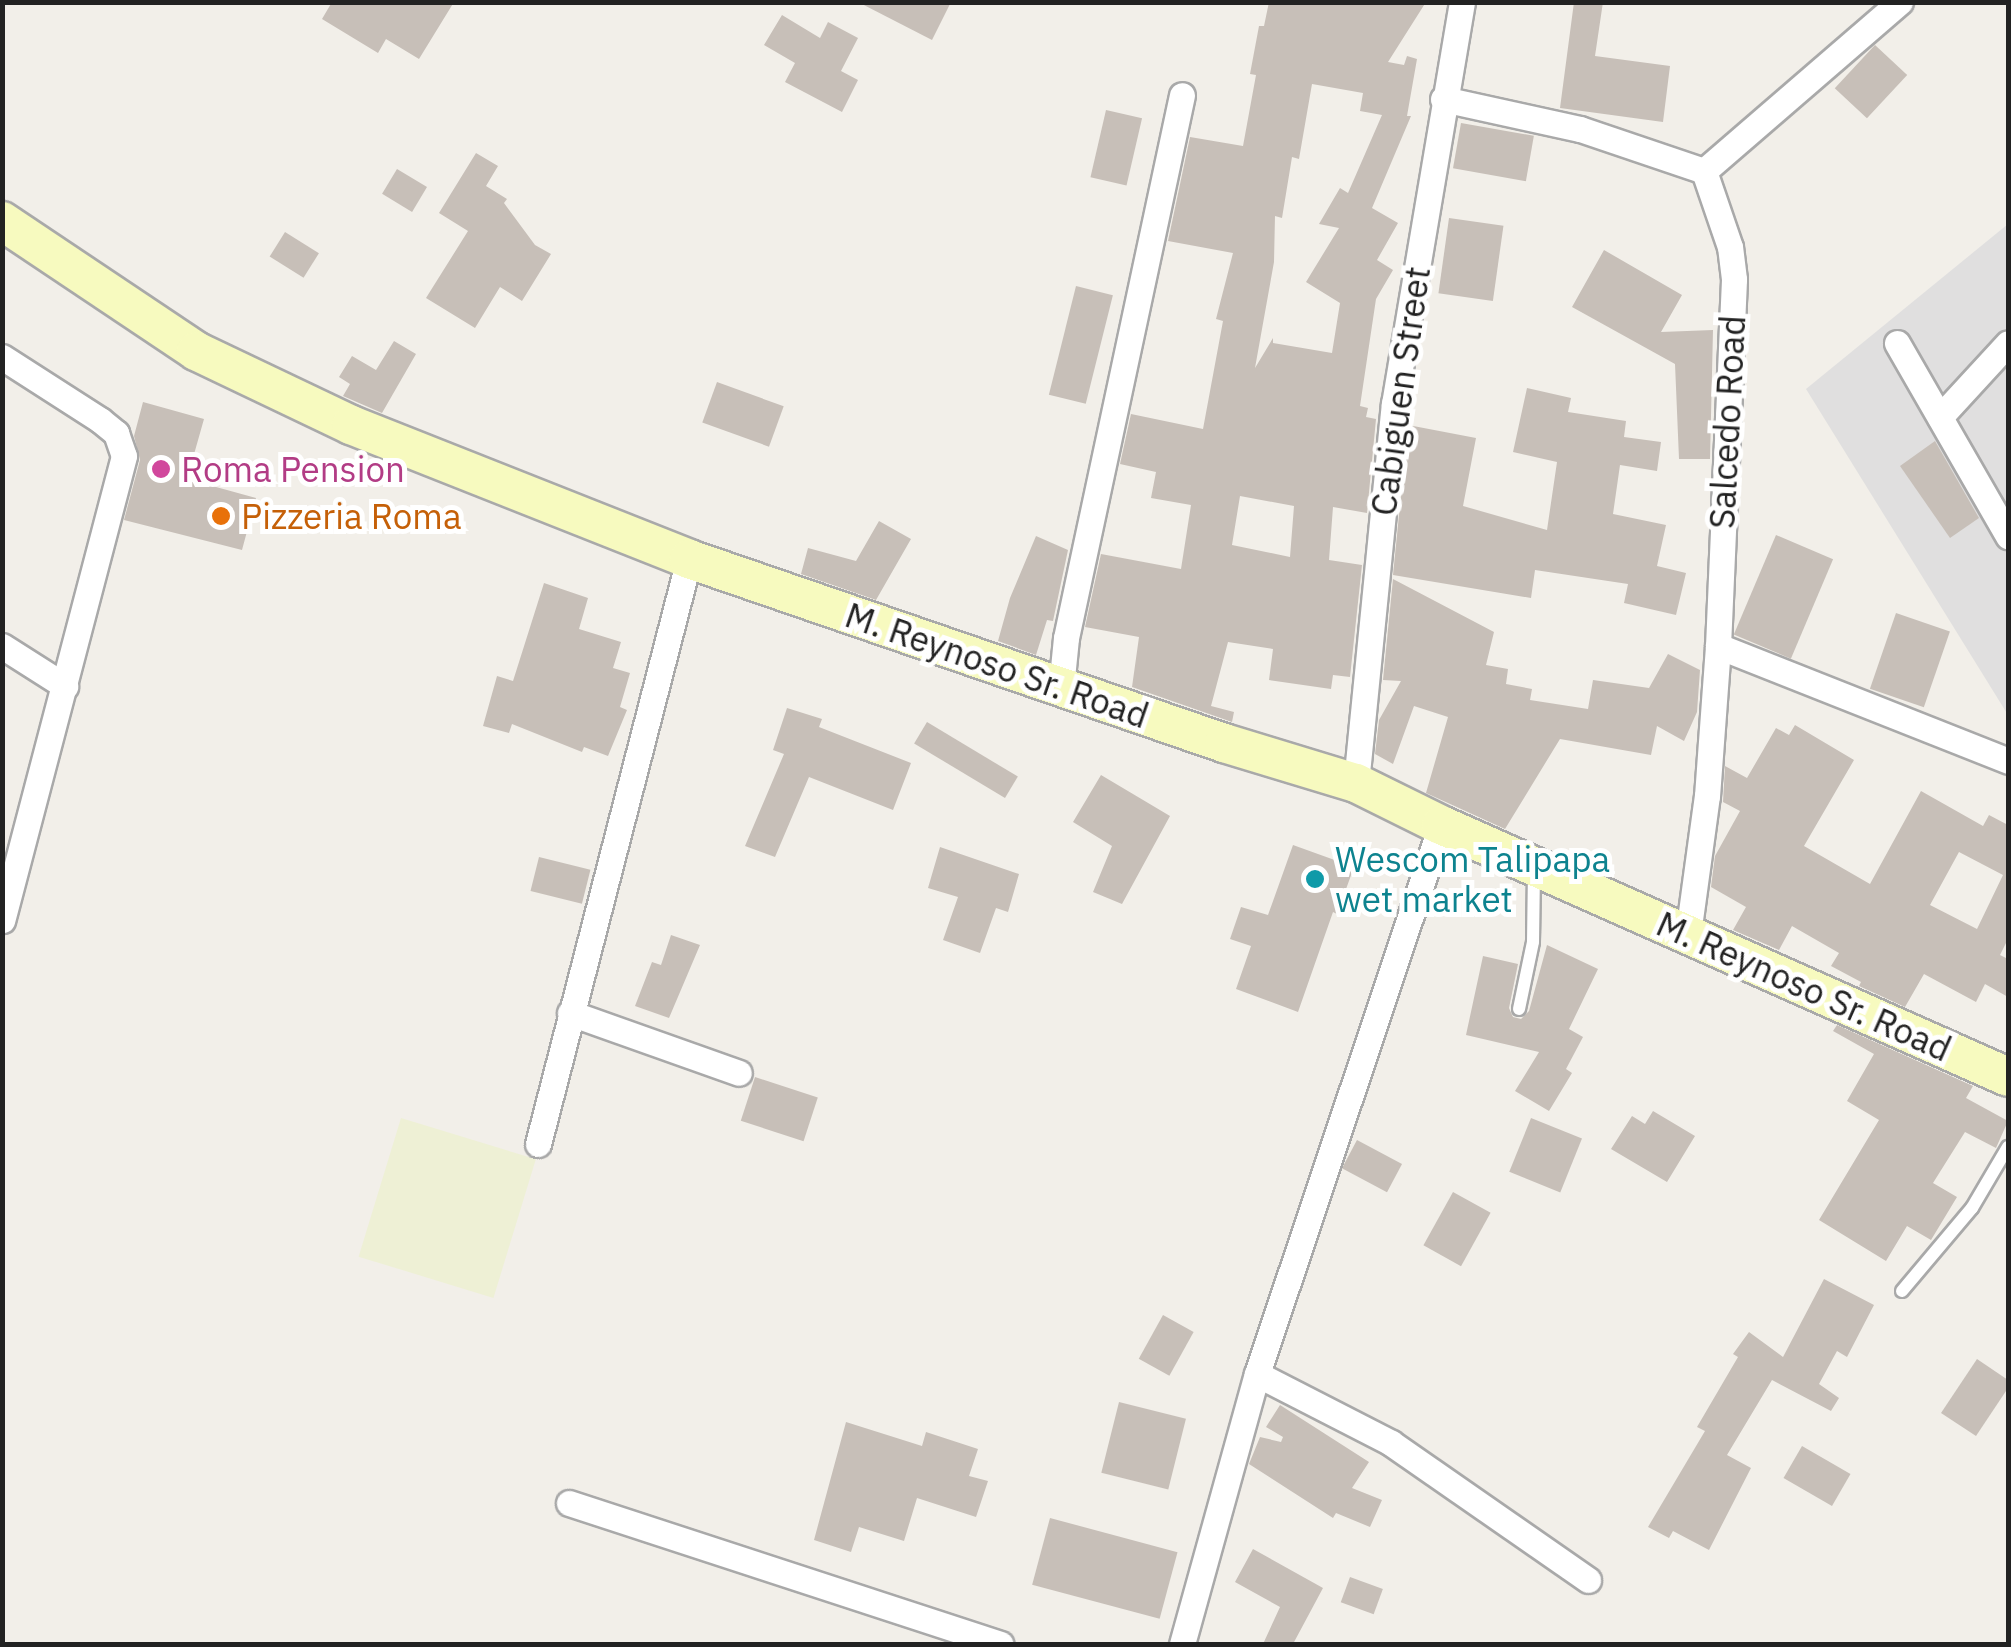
<!DOCTYPE html>
<style>
body{margin:0}
#map{position:relative;width:2011px;height:1647px;overflow:hidden;background:#f2efe9;font-family:"IBM Plex Sans",sans-serif}
div>[style]{position:absolute}
[style*='--x']{left:calc(var(--x)*1px);top:calc(var(--y)*1px);width:calc(var(--w)*1px);rotate:calc(var(--a)*1deg)}
.residential>*{inset:0;background:#e0dfdf}
.farmland>*{inset:0;background:#eef0d5;transform-origin:0 0}
.building>*{inset:0;background:#c7bfb8;transform-origin:0 0}
.roads{filter:drop-shadow(2px 0 #a9a9a9) drop-shadow(-2px 0 #a9a9a9) drop-shadow(0 2px #a9a9a9) drop-shadow(0 -2px #a9a9a9)}
.lane>*{height:12px;margin:-6px;padding:0 6px;transform-origin:6px;border-radius:6px;background:#fff}
.street>*{height:25px;margin:-12.5px;padding:0 12.5px;transform-origin:12.5px;border-radius:12.5px;background:#fff}
.secondary>*{height:38px;margin:-19px;padding:0 19px;transform-origin:19px;border-radius:19px;background:#f7fabf}
.dots>*{width:28px;height:28px;translate:-50% -50%;box-sizing:border-box;border:5px solid #fff;border-radius:50%}
span{translate:-50% -50%;white-space:nowrap;text-align:center;line-height:1.15;-webkit-text-stroke:10px #fff;paint-order:stroke}
.street-label{font-size:35px;color:#222}
.hotel-label{font-size:35px;color:#b23c85}
.left{translate:0 -50%;text-align:left}
.food-label{font-size:35px;color:#c56008}
.culture-label{font-size:35px;color:#0d838f}
.frame{position:absolute;inset:0;border:5px solid #222;pointer-events:none}
</style>
<div id="map">
<div class="residential">
<div style="clip-path:polygon(2008px 224px,2008px 715px,1806px 389px)"></div>
</div>
<div class="farmland">
<div style="left:401px;top:1118px;width:141px;height:145px;rotate:17deg"></div>
</div>
<div class="building">
<div style="clip-path:polygon(332px 2px,454px 2px,419px 59px,386px 39px,378px 53px,322px 19px)"></div>
<div style="clip-path:polygon(858px 2px,951px 2px,932px 40px)"></div>
<div style="clip-path:polygon(evenodd,1269px 2px,1426px 2px,1388px 62px,1404px 65px,1407px 56px,1417px 59px,1407px 116px,1411px 116px,1372px 208px,1398px 223px,1377px 260px,1393px 270px,1376px 299px,1360px 406px,1368px 408px,1366px 417px,1376px 419px,1367px 513px,1333px 507px,1329px 560px,1362px 565px,1350px 677px,1333px 675px,1331px 689px,1269px 680px,1273px 649px,1228px 642px,1211px 706px,1234px 712px,1232px 722px,1132px 687px,1139px 637px,1085px 627px,1101px 554px,1181px 569px,1191px 505px,1151px 498px,1156px 472px,1120px 464px,1131px 414px,1203px 429px,1223px 321px,1216px 319px,1233px 253px,1168px 241px,1190px 137px,1243px 146px,1256px 75px,1250px 74px,1259px 26px,1264px 26px,1269px 2px,1312px 84px,1363px 93px,1360px 111px,1382px 115px,1348px 193px,1340px 188px,1319px 224px,1339px 228px,1306px 282px,1340px 303px,1332px 353px,1273px 343px,1273px 338px,1255px 368px,1274px 262px,1275px 216px,1282px 218px,1292px 157px,1299px 159px,1312px 84px,1269px 2px,1240px 496px,1294px 506px,1290px 557px,1232px 545px,1240px 496px)"></div>
<div style="clip-path:polygon(1574px 2px,1603px 2px,1595px 56px,1670px 66px,1663px 122px,1560px 108px)"></div>
<div style="clip-path:polygon(782px 15px,820px 38px,828px 22px,858px 38px,841px 71px,858px 80px,842px 112px,785px 82px,795px 63px,764px 45px)"></div>
<div style="left:1875px;top:45px;width:44px;height:59px;rotate:43deg"></div>
<div style="left:1106px;top:110px;width:37px;height:69px;rotate:13deg"></div>
<div style="left:1461px;top:123px;width:74px;height:46px;rotate:10deg"></div>
<div style="clip-path:polygon(476px 153px,498px 166px,486px 186px,507px 199px,504px 203px,535px 245px,551px 254px,522px 301px,500px 287px,475px 328px,426px 298px,468px 231px,439px 213px)"></div>
<div style="left:397px;top:169px;width:35px;height:29px;rotate:31deg"></div>
<div style="left:1449px;top:218px;width:55px;height:76px;rotate:8deg"></div>
<div style="left:285px;top:232px;width:40px;height:29px;rotate:32deg"></div>
<div style="clip-path:polygon(1604px 250px,1682px 295px,1661px 332px,1713px 330px,1710px 459px,1679px 459px,1675px 364px,1572px 307px)"></div>
<div style="left:1076px;top:286px;width:38px;height:112px;rotate:14deg"></div>
<div style="clip-path:polygon(394px 341px,416px 354px,382px 413px,343px 396px,350px 384px,339px 377px,352px 356px,376px 370px)"></div>
<div style="left:717px;top:382px;width:71px;height:43px;rotate:20deg"></div>
<div style="clip-path:polygon(1527px 388px,1571px 398px,1568px 412px,1626px 421px,1624px 437px,1661px 442px,1657px 471px,1620px 465px,1613px 514px,1666px 525px,1657px 566px,1686px 573px,1676px 615px,1624px 603px,1628px 584px,1535px 570px,1531px 598px,1393px 575px,1408px 425px,1476px 438px,1463px 506px,1547px 530px,1557px 462px,1513px 452px)"></div>
<div style="clip-path:polygon(143px 402px,204px 419px,187px 479px,256px 498px,242px 550px,124px 520px,140px 460px,134px 436px)"></div>
<div style="clip-path:polygon(1935px 441px,1979px 518px,1950px 538px,1900px 466px)"></div>
<div style="clip-path:polygon(879px 521px,911px 539px,876px 600px,801px 574px,808px 548px,856px 561px)"></div>
<div style="left:1776px;top:535px;width:62px;height:108px;rotate:23deg"></div>
<div style="clip-path:polygon(1036px 536px,1068px 550px,1053px 621px,1047px 620px,1036px 655px,998px 641px,1010px 598px)"></div>
<div style="clip-path:polygon(1393px 579px,1494px 632px,1486px 665px,1508px 669px,1506px 684px,1532px 689px,1530px 700px,1588px 709px,1593px 680px,1649px 688px,1668px 654px,1700px 670px,1697px 712px,1684px 741px,1657px 726px,1651px 755px,1560px 739px,1505px 829px,1426px 793px,1448px 717px,1414px 706px,1393px 764px,1375px 754px,1379px 720px,1401px 681px,1383px 680px)"></div>
<div style="clip-path:polygon(544px 583px,588px 598px,579px 629px,621px 642px,613px 668px,630px 673px,620px 707px,627px 710px,608px 756px,584px 747px,582px 752px,512px 724px,509px 733px,483px 726px,497px 676px,513px 681px)"></div>
<div style="left:1896px;top:613px;width:57px;height:80px;rotate:19deg"></div>
<div style="clip-path:polygon(787px 708px,822px 719px,819px 727px,911px 763px,893px 810px,809px 777px,775px 857px,745px 846px,784px 754px,773px 750px)"></div>
<div style="left:927px;top:722px;width:106px;height:25px;rotate:31deg"></div>
<div style="clip-path:polygon(evenodd,1795px 725px,1854px 760px,1804px 846px,1870px 884px,1921px 791px,1983px 826px,1989px 815px,2008px 825px,2008px 939px,2000px 955px,2008px 959px,2008px 997px,1985px 984px,1976px 1002px,1924px 974px,1905px 1007px,1859px 986px,1861px 982px,1831px 966px,1839px 953px,1792px 926px,1779px 950px,1733px 930px,1746px 907px,1711px 887px,1715px 856px,1740px 811px,1723px 802px,1725px 766px,1747px 778px,1776px 728px,1789px 735px,1795px 725px,1959px 852px,2003px 875px,1977px 929px,1930px 905px,1959px 852px)"></div>
<div style="clip-path:polygon(1101px 775px,1170px 816px,1122px 904px,1093px 892px,1112px 846px,1073px 822px)"></div>
<div style="clip-path:polygon(1293px 845px,1354px 867px,1337px 914px,1333px 912px,1298px 1012px,1236px 989px,1251px 946px,1230px 939px,1241px 907px,1268px 915px)"></div>
<div style="clip-path:polygon(940px 847px,1019px 874px,1008px 912px,996px 908px,980px 953px,943px 940px,958px 897px,928px 888px)"></div>
<div style="left:539px;top:857px;width:53px;height:35px;rotate:14deg"></div>
<div style="clip-path:polygon(671px 935px,700px 945px,669px 1018px,635px 1006px,652px 962px,661px 965px)"></div>
<div style="clip-path:polygon(1547px 945px,1598px 969px,1569px 1029px,1583px 1037px,1566px 1069px,1572px 1073px,1549px 1111px,1515px 1091px,1539px 1052px,1466px 1035px,1483px 956px,1518px 964px,1509px 1008px,1513px 1017px,1521px 1019px,1529px 1011px)"></div>
<div style="clip-path:polygon(1837px 1025px,1973px 1086px,1966px 1098px,2008px 1121px,1996px 1148px,1965px 1132px,1933px 1183px,1957px 1197px,1931px 1240px,1907px 1226px,1886px 1261px,1819px 1220px,1879px 1120px,1847px 1101px,1874px 1054px,1833px 1031px)"></div>
<div style="left:755px;top:1077px;width:66px;height:46px;rotate:18deg"></div>
<div style="clip-path:polygon(1653px 1111px,1695px 1136px,1667px 1182px,1611px 1149px,1632px 1116px,1645px 1124px)"></div>
<div style="left:1531px;top:1118px;width:55px;height:58px;rotate:22deg"></div>
<div style="left:1357px;top:1140px;width:51px;height:32px;rotate:28deg"></div>
<div style="left:1453px;top:1192px;width:43px;height:61px;rotate:29deg"></div>
<div style="clip-path:polygon(1824px 1279px,1874px 1305px,1847px 1357px,1837px 1351px,1819px 1384px,1839px 1398px,1831px 1411px,1772px 1380px,1727px 1455px,1751px 1468px,1709px 1550px,1673px 1531px,1669px 1538px,1648px 1527px,1705px 1431px,1697px 1427px,1738px 1357px,1733px 1354px,1749px 1332px,1783px 1357px)"></div>
<div style="left:1163px;top:1315px;width:35px;height:50px;rotate:29deg"></div>
<div style="clip-path:polygon(1977px 1359px,2008px 1380px,2008px 1388px,1976px 1436px,1941px 1413px)"></div>
<div style="left:1119px;top:1402px;width:69px;height:73px;rotate:14deg"></div>
<div style="clip-path:polygon(1280px 1405px,1369px 1462px,1352px 1488px,1382px 1500px,1370px 1527px,1336px 1513px,1333px 1518px,1249px 1464px,1260px 1437px,1281px 1442px,1283px 1437px,1266px 1427px)"></div>
<div style="clip-path:polygon(846px 1422px,922px 1446px,926px 1432px,978px 1449px,969px 1476px,988px 1481px,976px 1517px,917px 1498px,904px 1541px,859px 1527px,851px 1552px,814px 1540px)"></div>
<div style="left:1802px;top:1446px;width:56px;height:37px;rotate:30deg"></div>
<div style="left:1050px;top:1518px;width:132px;height:69px;rotate:15deg"></div>
<div style="clip-path:polygon(1253px 1549px,1323px 1588px,1293px 1644px,1263px 1644px,1280px 1607px,1235px 1582px)"></div>
<div style="left:1350px;top:1577px;width:35px;height:27px;rotate:20deg"></div>
</div>
<div class="roads">
<div class="lane">
<div style="--x:1519;--y:1009;--w:68;--a:-78.2"></div>
<div style="--x:1533;--y:942;--w:68;--a:-89.2"></div>
<div style="--x:1902;--y:1291;--w:109;--a:-49.9"></div>
<div style="--x:1972;--y:1208;--w:71;--a:-59.5"></div>
</div>
<div class="street">
<div style="--x:1443;--y:99;--w:140;--a:12.4"></div>
<div style="--x:1580;--y:129;--w:131;--a:18.7"></div>
<div style="--x:1897;--y:343;--w:223;--a:60.1"></div>
<div style="--x:2;--y:357;--w:117;--a:32.7"></div>
<div style="--x:100;--y:420;--w:21;--a:39"></div>
<div style="--x:116;--y:433;--w:24;--a:71"></div>
<div style="--x:124;--y:456;--w:480;--a:104.7"></div>
<div style="--x:1940;--y:417;--w:100;--a:-47.4"></div>
<div style="--x:2;--y:646;--w:75;--a:32.4"></div>
<div style="--x:1718;--y:646;--w:312;--a:21.6"></div>
<div style="--x:1061;--y:688;--w:50;--a:-84.3"></div>
<div style="--x:1066;--y:638;--w:555;--a:-77.94"></div>
<div style="--x:1356;--y:783;--w:381;--a:-84.3"></div>
<div style="--x:1394;--y:404;--w:408;--a:-80.4"></div>
<div style="--x:1688;--y:934;--w:139;--a:-82.2"></div>
<div style="--x:1707;--y:796;--w:150;--a:-85.8"></div>
<div style="--x:1718;--y:646;--w:367;--a:-87.5"></div>
<div style="--x:1734;--y:279;--w:32;--a:-97"></div>
<div style="--x:1730;--y:247;--w:80;--a:-108.9"></div>
<div style="--x:1704;--y:171;--w:259;--a:-40.8"></div>
<div style="--x:570;--y:1013;--w:179;--a:19.5"></div>
<div style="--x:538;--y:1144;--w:604;--a:-75.53"></div>
<div style="--x:1257;--y:1374;--w:151;--a:27.2"></div>
<div style="--x:1391;--y:1443;--w:240;--a:34.8"></div>
<div style="--x:569;--y:1503;--w:454;--a:18.1"></div>
<div style="--x:1182;--y:1644;--w:280;--a:-74.5"></div>
<div style="--x:1257;--y:1374;--w:579;--a:-71.47"></div>
</div>
<div class="secondary">
<div style="--x:2;--y:221;--w:234;--a:33.8"></div>
<div style="--x:196;--y:351;--w:172;--a:25.5"></div>
<div style="--x:351;--y:425;--w:364;--a:21.6"></div>
<div style="--x:689;--y:559;--w:566;--a:18.98"></div>
<div style="--x:1224;--y:743;--w:138;--a:16.9"></div>
<div style="--x:1356;--y:783;--w:95;--a:26.3"></div>
<div style="--x:1441;--y:825;--w:620;--a:23.96"></div>
</div>
</div>
<div class="dots">
<div style="left:161px;top:469px;background:#d1479c"></div>
<div style="left:221px;top:516px;background:#e8710a"></div>
<div style="left:1315px;top:879px;background:#0f9aa8"></div>
</div>
<div class="street-label">
<span style="left:1400px;top:391px;rotate:-82deg">Cabiguen Street</span>
<span style="left:1727px;top:422px;rotate:-87deg">Salcedo Road</span>
<span style="left:997px;top:665px;rotate:19deg">M. Reynoso Sr. Road</span>
<span style="left:1804px;top:986px;rotate:24deg">M. Reynoso Sr. Road</span>
</div>
<div class="hotel-label">
<span class="left" style="left:181px;top:469px">Roma Pension</span>
</div>
<div class="food-label">
<span class="left" style="left:241px;top:516px">Pizzeria Roma</span>
</div>
<div class="culture-label">
<span class="left" style="left:1335px;top:879px">Wescom Talipapa<br>wet market</span>
</div>
<div class="frame"></div>
</div>
